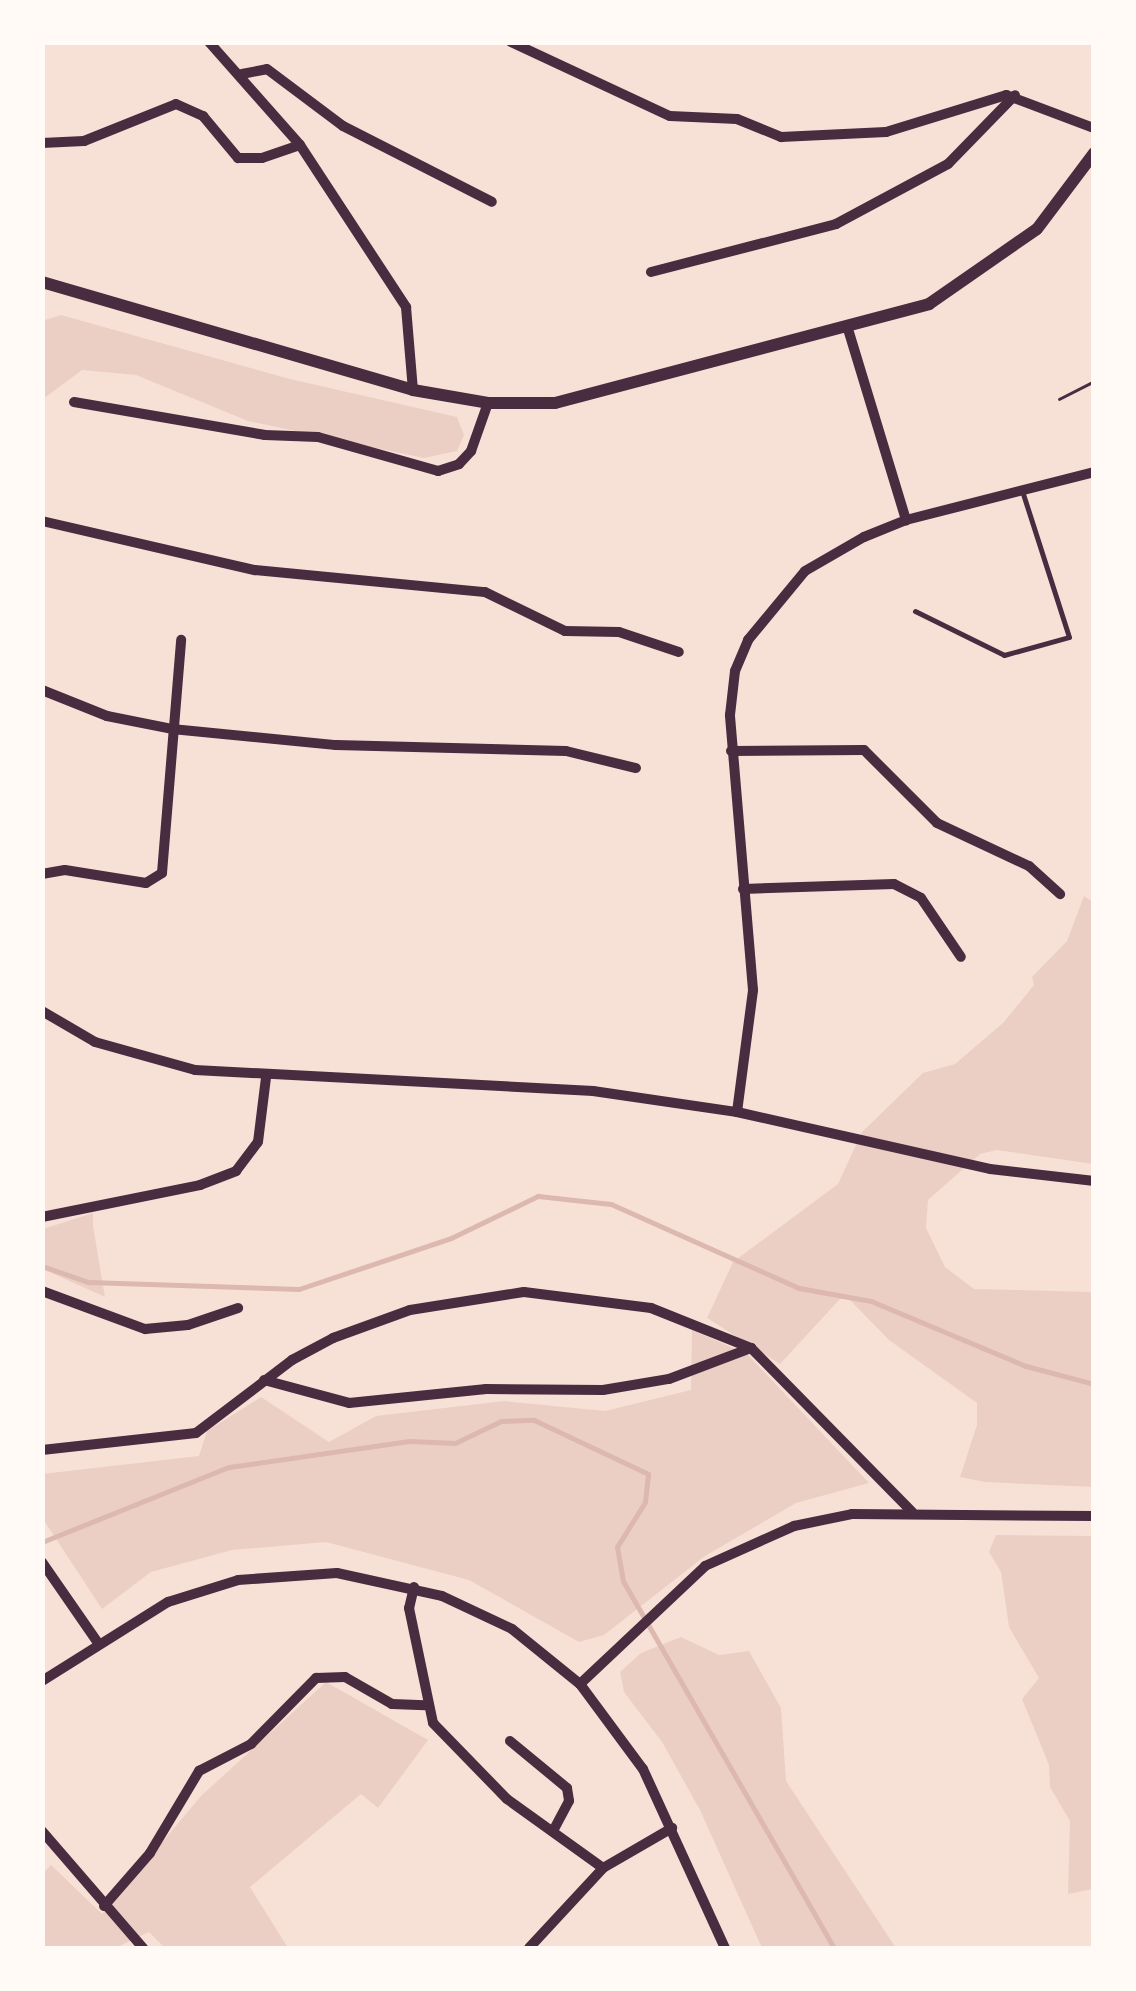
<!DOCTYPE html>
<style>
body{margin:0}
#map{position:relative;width:1136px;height:1991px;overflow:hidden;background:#f7e1d7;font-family:"Nunito Sans",sans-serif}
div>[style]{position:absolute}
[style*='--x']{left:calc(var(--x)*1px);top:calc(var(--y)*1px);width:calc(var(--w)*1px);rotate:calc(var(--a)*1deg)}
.green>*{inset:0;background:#ebcfc5}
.stream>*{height:5px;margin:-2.5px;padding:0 2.5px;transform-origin:2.5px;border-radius:2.5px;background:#dcb8b0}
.path>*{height:2.5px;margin:-1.25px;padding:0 1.25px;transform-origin:1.25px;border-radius:1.25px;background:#4a2c40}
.service>*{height:5px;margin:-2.5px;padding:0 2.5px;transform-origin:2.5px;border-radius:2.5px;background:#4a2c40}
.minor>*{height:10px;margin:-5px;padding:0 5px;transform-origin:5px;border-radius:5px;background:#4a2c40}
.tertiary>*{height:12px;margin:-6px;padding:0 6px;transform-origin:6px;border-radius:6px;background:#4a2c40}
span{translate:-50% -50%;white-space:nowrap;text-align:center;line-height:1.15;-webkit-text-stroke:8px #fffaf5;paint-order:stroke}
.frame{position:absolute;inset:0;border:45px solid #fffaf5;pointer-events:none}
</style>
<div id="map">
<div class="green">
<div style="clip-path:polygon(61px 315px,290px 379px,457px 417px,464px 435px,457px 451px,424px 458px,248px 421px,136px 375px,82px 370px,43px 399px,42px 321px)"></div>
<div style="clip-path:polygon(1084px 896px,1093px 902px,1093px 1164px,997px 1150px,980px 1154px,928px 1200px,926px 1228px,945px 1267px,974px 1289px,1093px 1292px,1093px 1487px,985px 1482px,960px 1477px,977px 1425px,977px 1403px,889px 1340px,849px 1299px,840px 1299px,780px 1364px,707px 1318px,733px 1262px,838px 1184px,862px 1132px,923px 1073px,955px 1064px,1004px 1022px,1034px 985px,1032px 977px,1067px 941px)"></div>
<div style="clip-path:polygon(93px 1213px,93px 1226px,105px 1297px,43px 1269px,43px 1229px)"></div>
<div style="clip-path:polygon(692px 1330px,747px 1354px,869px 1483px,796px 1503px,705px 1556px,604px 1635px,579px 1642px,469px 1580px,326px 1542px,232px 1550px,151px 1572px,102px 1609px,43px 1519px,42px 1474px,199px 1456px,207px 1431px,261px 1397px,329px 1442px,376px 1416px,504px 1401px,605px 1411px,691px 1390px)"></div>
<div style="clip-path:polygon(996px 1535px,1093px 1536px,1093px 1889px,1068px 1894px,1070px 1821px,1050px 1787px,1049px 1765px,1022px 1699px,1039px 1678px,1009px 1627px,1001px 1572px,989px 1552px)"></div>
<div style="clip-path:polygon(681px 1637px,719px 1655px,749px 1651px,781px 1708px,786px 1781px,896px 1948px,762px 1948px,700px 1810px,662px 1742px,624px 1692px,620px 1672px,641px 1653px)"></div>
<div style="clip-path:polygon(326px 1682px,428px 1740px,378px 1808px,361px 1794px,250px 1887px,288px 1948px,165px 1948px,149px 1932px,115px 1948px,43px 1948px,42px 1874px,51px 1865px,102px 1914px,201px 1796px)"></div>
</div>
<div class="stream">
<div style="--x:42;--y:1266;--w:49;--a:19.2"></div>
<div style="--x:88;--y:1282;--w:211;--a:1.9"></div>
<div style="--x:299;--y:1289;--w:160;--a:-18.5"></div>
<div style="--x:451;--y:1238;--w:97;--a:-25.8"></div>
<div style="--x:538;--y:1196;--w:73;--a:6.3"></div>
<div style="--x:611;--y:1204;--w:206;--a:24.1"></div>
<div style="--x:799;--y:1288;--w:73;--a:10.2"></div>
<div style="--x:871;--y:1301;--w:168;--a:22.8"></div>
<div style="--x:1026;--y:1366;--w:70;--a:14.8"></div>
<div style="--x:42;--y:1542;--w:201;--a:-21.9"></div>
<div style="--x:229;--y:1467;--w:182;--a:-8.2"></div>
<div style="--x:409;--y:1441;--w:46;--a:2.5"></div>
<div style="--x:455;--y:1443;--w:51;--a:-25.6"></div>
<div style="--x:501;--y:1421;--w:33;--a:-2"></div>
<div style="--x:534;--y:1420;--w:126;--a:25.3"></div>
<div style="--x:648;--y:1474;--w:28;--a:96"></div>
<div style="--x:645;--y:1502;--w:53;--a:121.9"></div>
<div style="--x:617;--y:1547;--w:35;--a:80"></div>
<div style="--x:623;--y:1581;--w:423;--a:60.1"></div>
</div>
<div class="path">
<div style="--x:1059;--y:399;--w:39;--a:-27"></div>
</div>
<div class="service">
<div style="--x:915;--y:611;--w:99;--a:26.3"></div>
<div style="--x:1004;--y:655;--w:67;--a:-15.5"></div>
<div style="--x:1069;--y:637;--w:150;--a:-107.8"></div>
</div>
<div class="minor">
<div style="--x:209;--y:42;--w:137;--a:48.5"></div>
<div style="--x:300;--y:145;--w:194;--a:56.8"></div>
<div style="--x:406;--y:307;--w:83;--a:85.2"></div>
<div style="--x:511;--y:42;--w:175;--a:25"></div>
<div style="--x:670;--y:116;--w:67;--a:2.6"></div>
<div style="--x:737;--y:119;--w:48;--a:22.2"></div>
<div style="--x:781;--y:137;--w:105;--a:-2.7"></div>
<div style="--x:886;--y:132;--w:126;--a:-17.1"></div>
<div style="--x:1006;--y:95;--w:94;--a:20.6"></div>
<div style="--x:242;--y:74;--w:25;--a:-11"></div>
<div style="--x:267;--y:69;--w:95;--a:36.9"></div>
<div style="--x:343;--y:126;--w:167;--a:27"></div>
<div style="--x:42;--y:143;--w:42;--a:-2.7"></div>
<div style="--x:84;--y:141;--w:99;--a:-21.9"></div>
<div style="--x:176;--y:104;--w:30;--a:24"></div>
<div style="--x:203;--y:116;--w:55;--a:50.2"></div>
<div style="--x:238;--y:158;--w:24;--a:0"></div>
<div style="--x:262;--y:158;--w:40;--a:-18.9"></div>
<div style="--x:651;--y:272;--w:191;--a:-14.5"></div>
<div style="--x:836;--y:224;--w:127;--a:-28.2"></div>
<div style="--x:948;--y:164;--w:96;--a:-45.8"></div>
<div style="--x:848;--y:329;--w:200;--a:73.1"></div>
<div style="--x:74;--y:402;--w:194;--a:9.8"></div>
<div style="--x:265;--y:435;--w:53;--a:2.2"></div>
<div style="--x:318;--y:437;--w:125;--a:15.8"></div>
<div style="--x:438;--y:471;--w:22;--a:-18"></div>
<div style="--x:459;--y:464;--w:18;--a:-47"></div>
<div style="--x:471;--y:451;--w:51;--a:-70.5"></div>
<div style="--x:42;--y:521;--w:219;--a:13"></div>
<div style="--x:255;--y:570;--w:231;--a:5.5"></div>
<div style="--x:485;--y:592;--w:89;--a:26"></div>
<div style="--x:565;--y:631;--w:54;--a:1.1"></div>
<div style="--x:619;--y:632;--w:63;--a:18.4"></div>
<div style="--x:42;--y:690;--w:70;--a:21.8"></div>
<div style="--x:107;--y:716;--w:66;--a:11.3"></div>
<div style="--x:172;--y:729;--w:165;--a:5.6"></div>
<div style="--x:336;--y:745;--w:230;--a:1.5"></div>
<div style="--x:566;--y:751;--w:72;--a:13.7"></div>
<div style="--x:731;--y:751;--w:133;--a:-0.4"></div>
<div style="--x:864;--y:750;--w:103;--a:45"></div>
<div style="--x:937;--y:823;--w:102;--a:25.1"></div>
<div style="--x:1029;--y:866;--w:42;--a:42.1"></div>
<div style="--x:42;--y:874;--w:23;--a:-10"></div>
<div style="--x:65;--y:870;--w:82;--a:9.1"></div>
<div style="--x:146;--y:883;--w:19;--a:-32"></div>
<div style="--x:162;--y:873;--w:234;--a:-85.3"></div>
<div style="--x:743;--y:889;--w:151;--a:-1.9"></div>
<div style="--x:894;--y:884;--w:30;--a:27"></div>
<div style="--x:921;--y:898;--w:71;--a:55.9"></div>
<div style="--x:42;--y:1011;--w:61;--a:30.3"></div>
<div style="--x:95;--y:1042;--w:104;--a:15.6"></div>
<div style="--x:195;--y:1070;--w:399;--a:3"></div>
<div style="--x:593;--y:1091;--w:146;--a:8.3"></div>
<div style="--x:737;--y:1112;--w:259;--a:12.7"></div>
<div style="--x:990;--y:1169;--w:105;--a:6.6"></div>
<div style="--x:737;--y:1112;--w:123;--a:-82.5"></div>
<div style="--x:753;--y:990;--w:276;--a:-94.8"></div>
<div style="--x:730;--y:715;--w:44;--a:-83.5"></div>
<div style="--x:735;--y:671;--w:34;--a:-67"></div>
<div style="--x:748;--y:640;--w:89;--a:-50.4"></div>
<div style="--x:805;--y:571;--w:68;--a:-30"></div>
<div style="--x:864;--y:537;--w:45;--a:-22"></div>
<div style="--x:906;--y:520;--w:194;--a:-14.3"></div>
<div style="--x:42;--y:1217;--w:161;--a:-11.4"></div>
<div style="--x:200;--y:1185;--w:39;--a:-21"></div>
<div style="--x:236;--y:1171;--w:36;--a:-53"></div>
<div style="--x:258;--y:1142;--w:64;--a:-82.9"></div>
<div style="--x:42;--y:1291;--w:110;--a:20.3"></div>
<div style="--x:145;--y:1329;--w:43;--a:-5.3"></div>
<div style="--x:188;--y:1325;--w:53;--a:-18.8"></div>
<div style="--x:264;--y:1380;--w:88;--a:15.1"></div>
<div style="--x:349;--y:1403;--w:138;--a:-5.8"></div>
<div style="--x:486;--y:1389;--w:117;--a:0.5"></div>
<div style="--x:603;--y:1390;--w:67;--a:-9.5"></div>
<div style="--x:669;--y:1379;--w:88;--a:-20.7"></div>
<div style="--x:42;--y:1450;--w:155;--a:-6.3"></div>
<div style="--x:196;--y:1433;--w:121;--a:-37.2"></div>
<div style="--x:292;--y:1360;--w:47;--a:-28.2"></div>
<div style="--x:333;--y:1338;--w:82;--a:-20"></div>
<div style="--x:410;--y:1310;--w:115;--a:-9"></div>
<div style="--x:524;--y:1292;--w:128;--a:7.2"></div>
<div style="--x:651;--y:1308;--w:108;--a:21.8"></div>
<div style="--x:751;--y:1348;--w:230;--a:45.5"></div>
<div style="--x:42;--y:1562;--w:98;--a:55.3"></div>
<div style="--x:414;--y:1587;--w:22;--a:103"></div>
<div style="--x:409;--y:1608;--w:117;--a:78.2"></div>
<div style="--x:433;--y:1723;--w:106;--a:45.8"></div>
<div style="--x:507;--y:1799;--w:118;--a:35.7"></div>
<div style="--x:42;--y:1681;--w:149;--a:-32.1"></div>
<div style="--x:168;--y:1602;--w:73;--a:-17.4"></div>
<div style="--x:238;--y:1580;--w:99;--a:-4"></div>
<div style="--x:337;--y:1573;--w:107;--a:12.4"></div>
<div style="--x:442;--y:1596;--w:77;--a:25.2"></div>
<div style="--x:512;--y:1629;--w:87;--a:39"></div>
<div style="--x:580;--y:1684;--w:106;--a:53.5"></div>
<div style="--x:643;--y:1769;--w:197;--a:65.4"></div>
<div style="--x:580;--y:1684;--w:172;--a:-43.3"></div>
<div style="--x:705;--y:1566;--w:98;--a:-24.2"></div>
<div style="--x:794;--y:1526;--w:59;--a:-11.7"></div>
<div style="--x:852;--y:1514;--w:242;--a:0.5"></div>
<div style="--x:510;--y:1741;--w:74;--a:39.5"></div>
<div style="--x:567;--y:1788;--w:13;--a:81"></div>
<div style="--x:569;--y:1801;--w:34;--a:118"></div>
<div style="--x:42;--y:1831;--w:155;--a:49.2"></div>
<div style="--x:104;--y:1906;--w:70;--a:-49"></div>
<div style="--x:150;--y:1853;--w:96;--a:-59.1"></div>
<div style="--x:199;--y:1771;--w:59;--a:-27.4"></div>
<div style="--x:251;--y:1744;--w:93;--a:-45.4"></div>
<div style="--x:316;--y:1678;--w:29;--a:-2"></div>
<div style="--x:345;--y:1677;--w:54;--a:29.9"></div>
<div style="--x:392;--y:1704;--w:33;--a:2"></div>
<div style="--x:529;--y:1948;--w:109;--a:-47.2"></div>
<div style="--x:603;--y:1868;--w:80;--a:-30.1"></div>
</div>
<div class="tertiary">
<div style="--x:42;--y:282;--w:386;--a:16.2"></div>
<div style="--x:413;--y:390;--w:76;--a:9.8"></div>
<div style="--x:488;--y:403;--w:67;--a:0"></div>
<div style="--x:555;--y:403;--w:387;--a:-14.8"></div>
<div style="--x:929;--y:304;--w:131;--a:-34.8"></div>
<div style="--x:1037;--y:229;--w:95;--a:-53.1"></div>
</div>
<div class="frame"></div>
</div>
